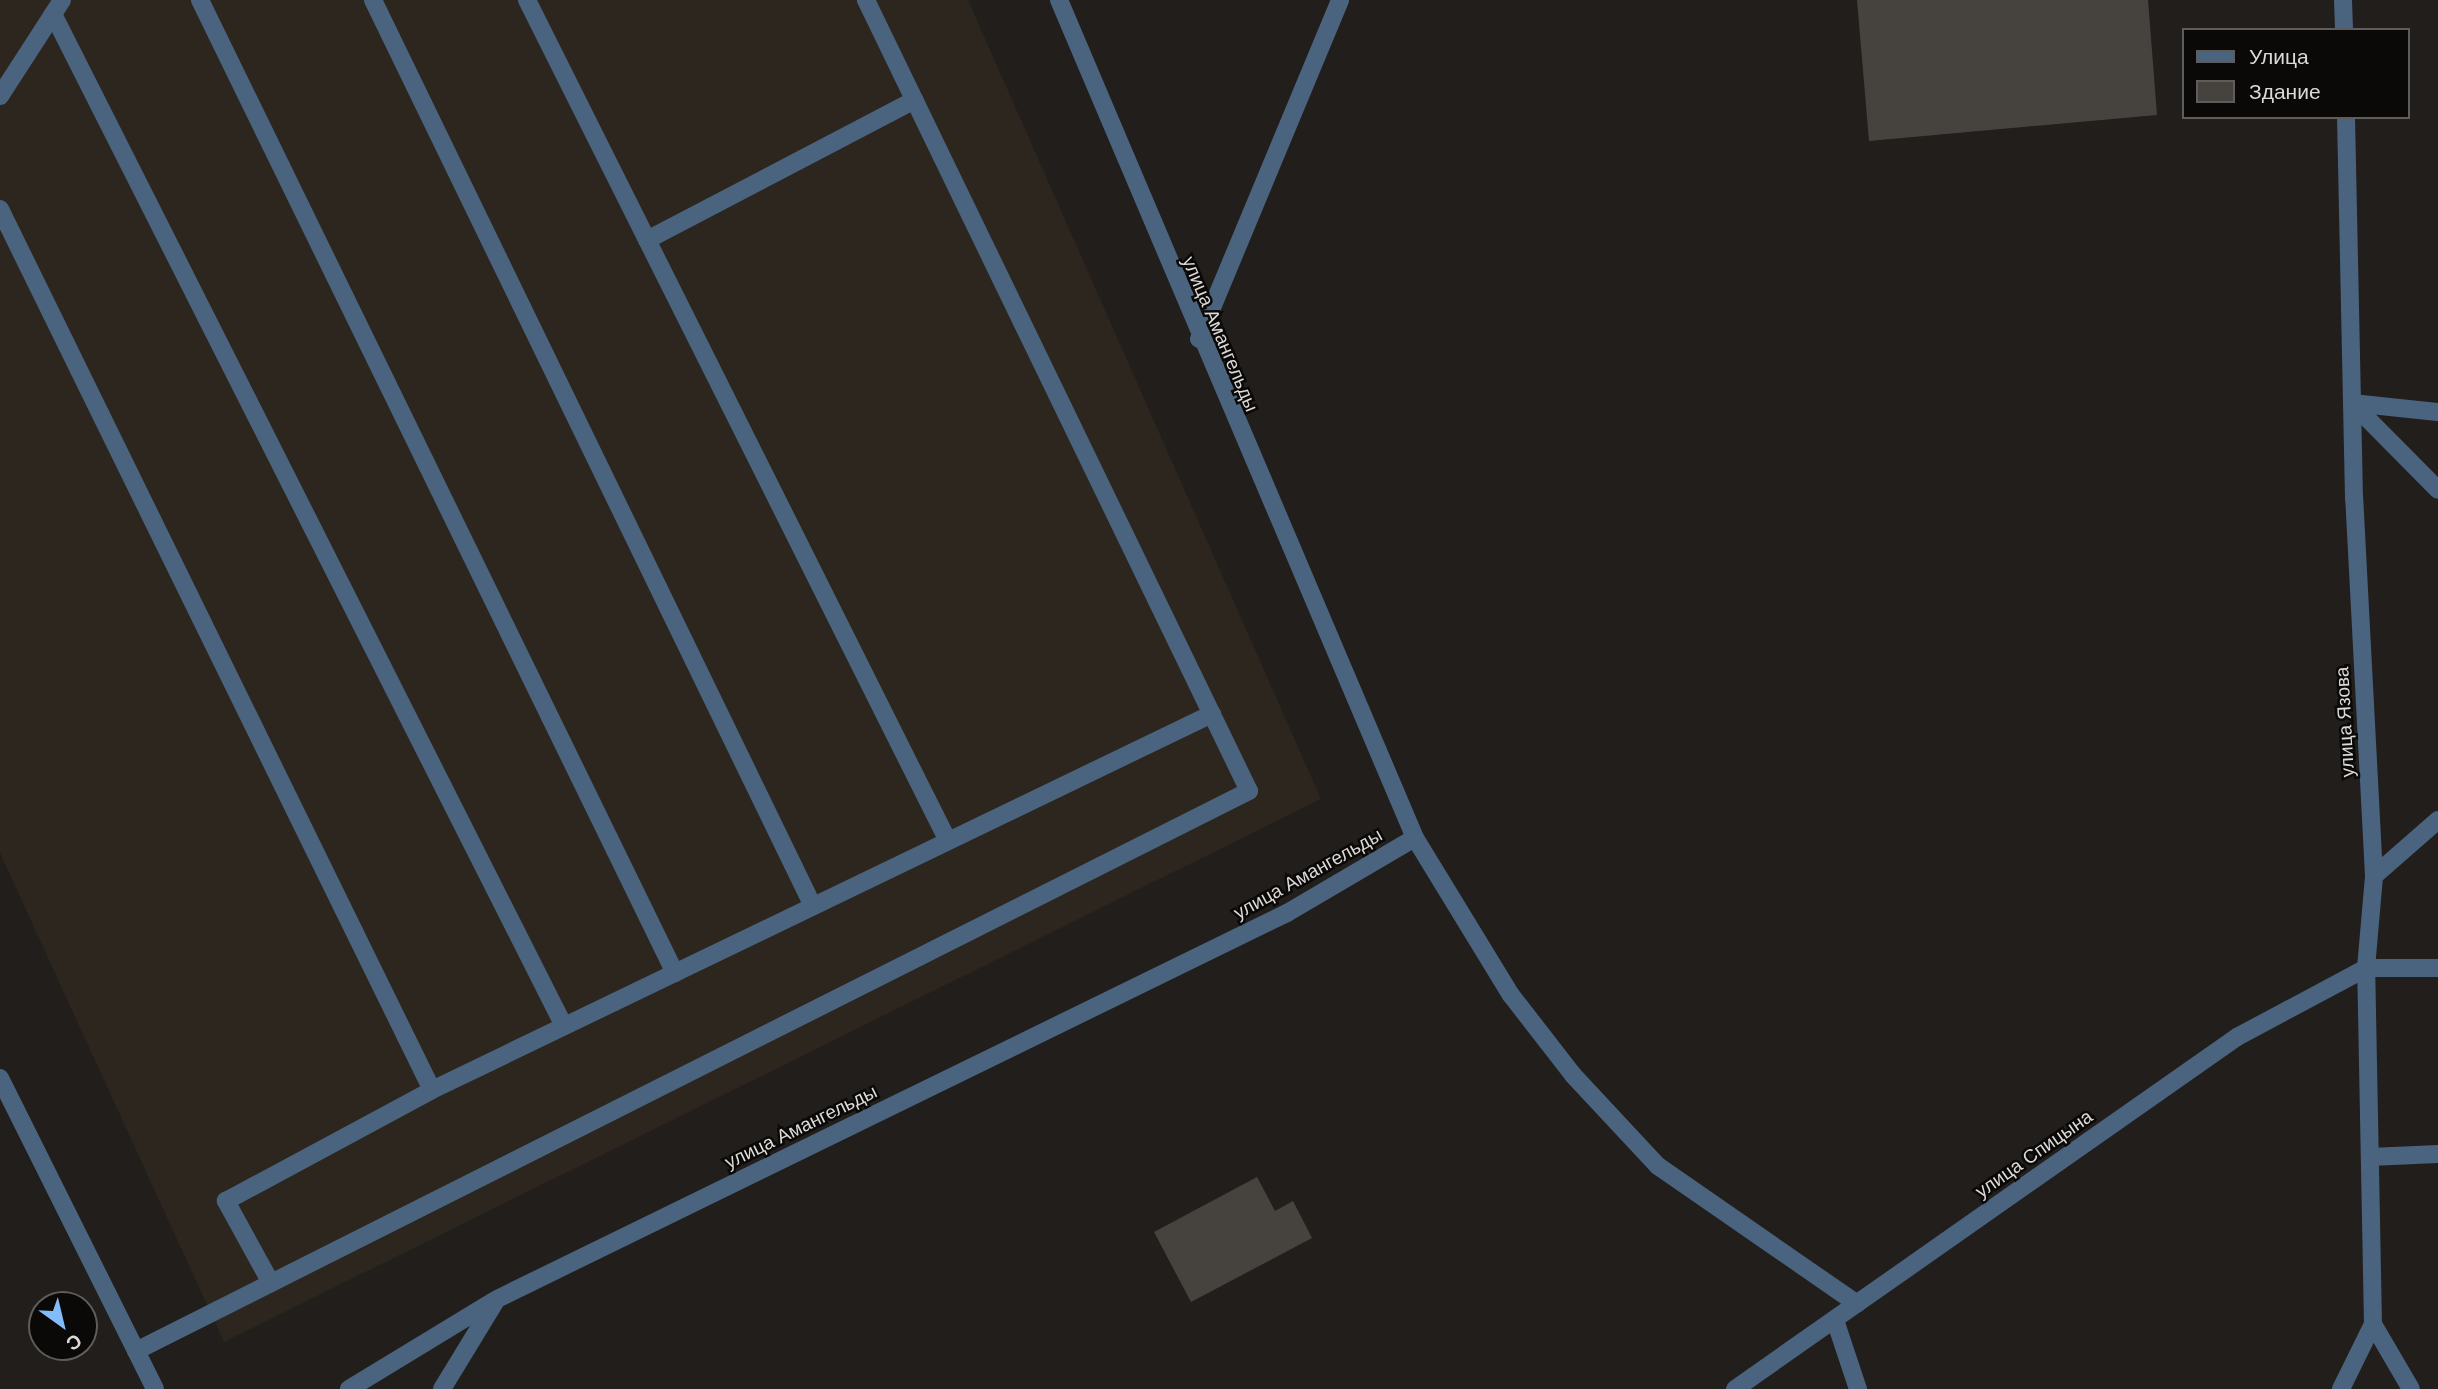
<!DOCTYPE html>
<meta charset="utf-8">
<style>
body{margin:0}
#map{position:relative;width:2438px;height:1389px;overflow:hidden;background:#211e1b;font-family:Helvetica,sans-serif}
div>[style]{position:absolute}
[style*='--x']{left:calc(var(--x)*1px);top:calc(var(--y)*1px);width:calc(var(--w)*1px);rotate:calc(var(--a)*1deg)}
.built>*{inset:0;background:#2c261e}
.building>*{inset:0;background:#46433f}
.minor>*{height:18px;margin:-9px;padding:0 9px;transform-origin:9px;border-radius:9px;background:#4a637e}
span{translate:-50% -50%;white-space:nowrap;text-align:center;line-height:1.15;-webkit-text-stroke:5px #0a0907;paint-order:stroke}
.street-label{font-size:19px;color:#dcdad8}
.legend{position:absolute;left:2182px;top:28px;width:228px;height:91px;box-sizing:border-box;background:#0a0907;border:2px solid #5e5d5b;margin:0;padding:9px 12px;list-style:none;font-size:21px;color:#dcdad8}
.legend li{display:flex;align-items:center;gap:14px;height:35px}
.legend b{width:35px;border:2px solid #5e5d5b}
.north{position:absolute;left:28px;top:1291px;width:70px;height:70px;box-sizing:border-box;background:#0a0907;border:2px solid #5e5d5b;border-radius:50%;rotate:146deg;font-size:19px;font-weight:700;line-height:28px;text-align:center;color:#dcdad8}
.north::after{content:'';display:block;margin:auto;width:24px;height:32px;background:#82bcfa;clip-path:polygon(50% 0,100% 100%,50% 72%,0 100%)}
</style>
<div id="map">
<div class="built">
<div style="clip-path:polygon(0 0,968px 0,1321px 799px,224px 1342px,0 853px)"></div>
</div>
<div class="building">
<div style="clip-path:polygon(1857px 0,2148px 0,2157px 115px,1869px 141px)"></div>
<div style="clip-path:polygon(1257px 1177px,1275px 1211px,1293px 1201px,1312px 1238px,1191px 1302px,1154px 1232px)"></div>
</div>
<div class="minor">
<div style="--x:200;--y:0;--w:1083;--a:63.98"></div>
<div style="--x:373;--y:0;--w:1007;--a:64.1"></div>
<div style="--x:527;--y:0;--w:940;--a:63.41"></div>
<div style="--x:1059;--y:0;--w:910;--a:66.98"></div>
<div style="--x:1415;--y:838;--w:184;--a:58.6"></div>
<div style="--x:1511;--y:995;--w:101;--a:52.2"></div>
<div style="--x:1573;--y:1075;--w:125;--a:47"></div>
<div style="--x:1658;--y:1166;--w:242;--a:34.7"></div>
<div style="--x:2343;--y:0;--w:30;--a:88"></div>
<div style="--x:53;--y:14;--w:1134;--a:63.21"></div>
<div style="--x:0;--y:96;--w:114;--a:-57.1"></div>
<div style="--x:0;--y:209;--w:981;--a:63.88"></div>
<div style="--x:647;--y:240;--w:302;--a:-27.6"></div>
<div style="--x:1199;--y:339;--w:367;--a:-67.4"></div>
<div style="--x:2352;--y:403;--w:122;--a:45.3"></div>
<div style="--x:2352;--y:403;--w:86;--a:6"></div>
<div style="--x:2374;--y:876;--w:85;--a:-41.2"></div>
<div style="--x:0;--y:1078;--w:347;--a:63.5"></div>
<div style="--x:2370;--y:1157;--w:68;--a:-2.5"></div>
<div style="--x:271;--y:1283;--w:94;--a:-118.8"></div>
<div style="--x:226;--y:1201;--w:234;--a:-28.3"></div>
<div style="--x:432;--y:1090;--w:866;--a:-25.74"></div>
<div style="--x:1835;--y:1320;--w:73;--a:71.6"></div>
<div style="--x:2373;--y:1324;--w:75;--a:59.7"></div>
<div style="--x:136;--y:1351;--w:1246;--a:-26.71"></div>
<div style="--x:1249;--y:791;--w:879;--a:-115.84"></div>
<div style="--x:349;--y:1389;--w:170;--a:-31.3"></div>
<div style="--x:442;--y:1389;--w:105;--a:-58.6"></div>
<div style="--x:497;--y:1299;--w:879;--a:-26.04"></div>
<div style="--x:1287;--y:913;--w:148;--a:-30.4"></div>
<div style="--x:1735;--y:1389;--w:613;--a:-35.04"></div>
<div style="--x:2237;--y:1037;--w:146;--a:-28.1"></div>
<div style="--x:2366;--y:968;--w:72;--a:0"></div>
<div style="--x:2341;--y:1389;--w:72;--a:-63.8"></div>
<div style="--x:2373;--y:1324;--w:356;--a:-91.1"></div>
<div style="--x:2366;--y:968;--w:92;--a:-85"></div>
<div style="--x:2374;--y:876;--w:379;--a:-93"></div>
<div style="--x:2354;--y:498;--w:381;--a:-91.2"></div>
</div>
<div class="street-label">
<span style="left:1220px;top:334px;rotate:67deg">улица Амангельды</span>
<span style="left:2345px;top:722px;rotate:-93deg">улица Язова</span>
<span style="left:1308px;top:874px;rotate:-29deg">улица Амангельды</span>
<span style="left:801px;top:1127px;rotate:-26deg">улица Амангельды</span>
<span style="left:2034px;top:1154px;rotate:-35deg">улица Спицына</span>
</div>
<ul class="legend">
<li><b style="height:9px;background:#4a637e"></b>Улица</li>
<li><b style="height:19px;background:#46433f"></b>Здание</li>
</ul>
<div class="north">С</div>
</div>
